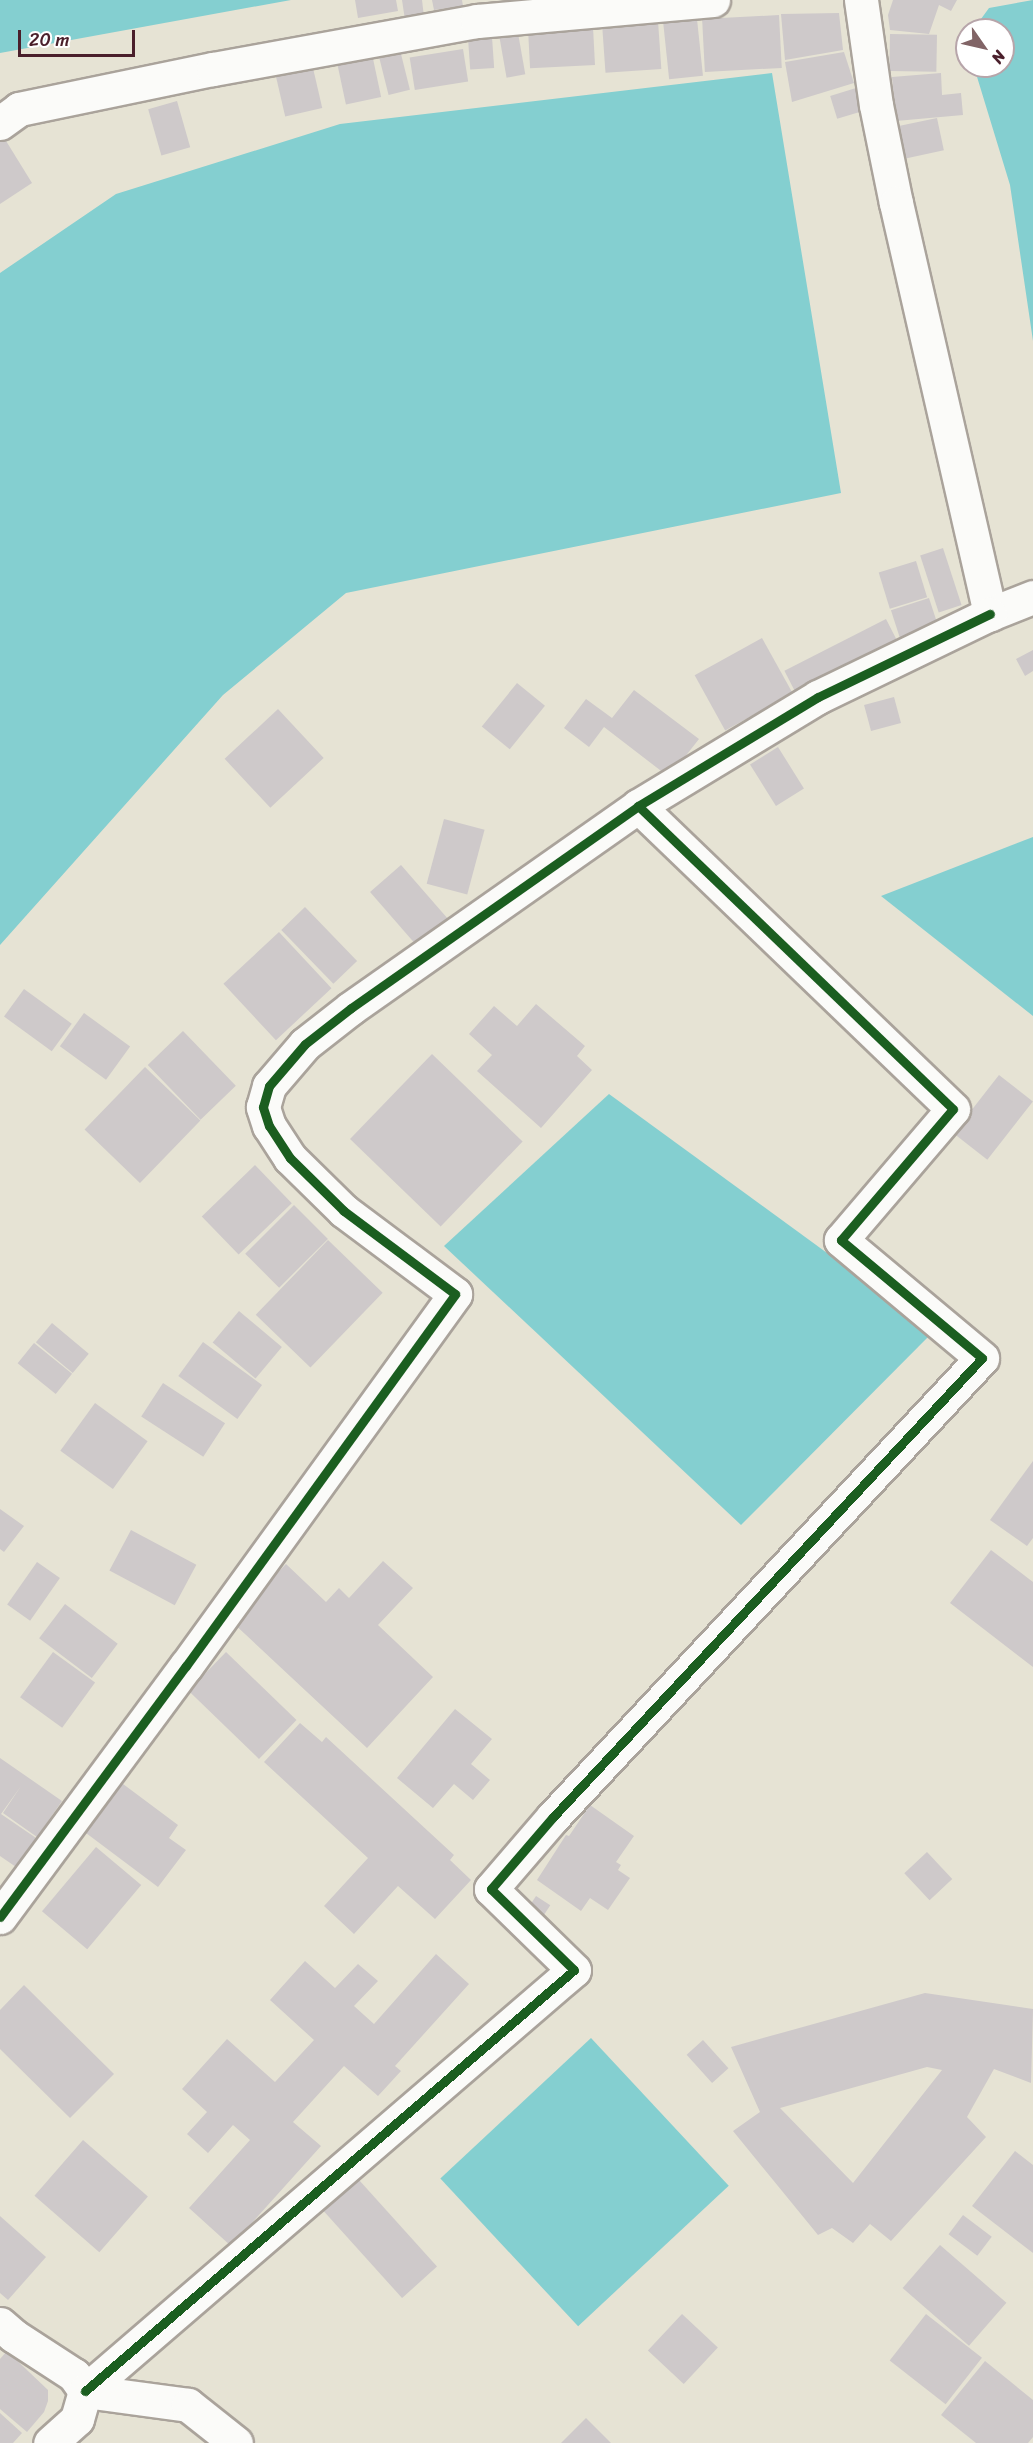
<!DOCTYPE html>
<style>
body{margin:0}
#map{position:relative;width:1033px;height:2443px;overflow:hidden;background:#e6e3d4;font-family:Sriracha,sans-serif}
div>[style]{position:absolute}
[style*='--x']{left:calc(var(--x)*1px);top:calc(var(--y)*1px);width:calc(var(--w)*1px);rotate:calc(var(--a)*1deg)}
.water>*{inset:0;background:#84cfd0;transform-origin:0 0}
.building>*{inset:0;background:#cec9ca;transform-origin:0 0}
.roads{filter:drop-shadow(2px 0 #aaa39b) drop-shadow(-2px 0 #aaa39b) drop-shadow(0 2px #aaa39b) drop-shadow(0 -2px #aaa39b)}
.minor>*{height:33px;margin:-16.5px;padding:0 16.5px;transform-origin:16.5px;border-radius:16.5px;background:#fbfbf9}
.cycleway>*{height:9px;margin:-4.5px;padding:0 4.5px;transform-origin:4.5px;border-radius:4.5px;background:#1b5e20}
span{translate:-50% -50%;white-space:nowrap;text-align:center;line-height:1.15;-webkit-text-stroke:6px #fff;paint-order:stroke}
.north{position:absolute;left:955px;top:18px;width:60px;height:60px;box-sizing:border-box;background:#fff;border:2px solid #b7a5aa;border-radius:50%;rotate:124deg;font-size:16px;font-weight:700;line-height:24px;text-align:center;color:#4a1f2b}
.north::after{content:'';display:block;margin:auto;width:21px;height:27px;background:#816466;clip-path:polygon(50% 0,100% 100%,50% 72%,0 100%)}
.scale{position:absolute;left:18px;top:30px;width:117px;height:27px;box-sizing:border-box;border:3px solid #4a1f2b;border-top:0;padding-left:8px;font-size:18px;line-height:21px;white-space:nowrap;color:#4a1f2b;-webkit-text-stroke:4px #fff;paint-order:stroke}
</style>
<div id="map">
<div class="water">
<div style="clip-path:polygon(0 0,291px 0,0 53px)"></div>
<div style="clip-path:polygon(1033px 0,1033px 341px,1010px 185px,974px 67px,1003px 66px,1003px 30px,973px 30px,989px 8px)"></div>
<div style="clip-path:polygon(772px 73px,841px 493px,346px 593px,223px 695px,0 945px,0 273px,116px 194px,340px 124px)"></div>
<div style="clip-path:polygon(1033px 837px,1033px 1016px,881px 896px)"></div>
<div style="clip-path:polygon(609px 1094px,934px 1331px,741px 1525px,444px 1246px)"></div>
<div style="left:591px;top:2038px;width:202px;height:206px;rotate:47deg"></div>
</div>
<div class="building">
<div style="clip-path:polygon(355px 0,396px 0,398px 11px,358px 18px)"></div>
<div style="clip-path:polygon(402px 0,422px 0,424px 17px,405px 20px)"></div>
<div style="clip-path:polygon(432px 0,462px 0,463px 6px,434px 10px)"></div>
<div style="clip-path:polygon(893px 0,957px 0,951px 11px,939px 5px,929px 34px,890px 30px,888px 15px)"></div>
<div style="clip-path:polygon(839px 13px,843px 50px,785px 60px,781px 14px)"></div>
<div style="left:779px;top:15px;width:53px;height:77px;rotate:87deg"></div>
<div style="left:697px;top:19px;width:57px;height:34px;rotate:84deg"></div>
<div style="left:658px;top:21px;width:48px;height:56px;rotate:86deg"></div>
<div style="left:593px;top:27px;width:38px;height:65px;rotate:87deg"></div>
<div style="left:518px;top:33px;width:42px;height:19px;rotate:80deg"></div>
<div style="left:890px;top:34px;width:47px;height:37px;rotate:1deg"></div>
<div style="left:492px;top:37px;width:31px;height:24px;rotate:86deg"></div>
<div style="left:463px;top:49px;width:33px;height:54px;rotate:81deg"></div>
<div style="left:400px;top:50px;width:41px;height:22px;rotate:76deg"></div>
<div style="clip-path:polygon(844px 52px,854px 83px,792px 102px,785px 62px)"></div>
<div style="left:372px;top:54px;width:44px;height:36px;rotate:78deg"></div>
<div style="left:313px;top:68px;width:41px;height:38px;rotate:77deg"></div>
<div style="clip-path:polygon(941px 73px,942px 95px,961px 93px,963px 115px,896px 121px,892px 77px)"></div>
<div style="left:856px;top:88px;width:24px;height:27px;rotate:73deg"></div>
<div style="left:177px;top:101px;width:48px;height:30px;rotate:74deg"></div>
<div style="left:937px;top:118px;width:33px;height:39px;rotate:78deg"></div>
<div style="clip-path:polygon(3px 136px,32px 183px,0 204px,0 137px)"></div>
<div style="left:943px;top:548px;width:60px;height:24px;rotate:72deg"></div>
<div style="left:916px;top:561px;width:38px;height:39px;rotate:73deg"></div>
<div style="left:929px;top:598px;width:29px;height:40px;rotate:72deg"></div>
<div style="left:886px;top:619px;width:29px;height:114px;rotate:63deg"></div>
<div style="left:762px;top:638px;width:63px;height:77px;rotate:61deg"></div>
<div style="clip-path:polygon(1033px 650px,1033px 671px,1025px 676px,1016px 659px)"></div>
<div style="left:517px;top:683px;width:36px;height:56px;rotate:39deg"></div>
<div style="clip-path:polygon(634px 690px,699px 739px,669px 777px,604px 727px,589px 747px,564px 728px,586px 699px,612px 718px)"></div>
<div style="left:894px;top:697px;width:27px;height:31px;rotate:75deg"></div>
<div style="left:278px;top:709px;width:67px;height:73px;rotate:47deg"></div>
<div style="left:778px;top:747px;width:49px;height:33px;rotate:58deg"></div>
<div style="left:444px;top:819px;width:42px;height:67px;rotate:15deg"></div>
<div style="left:401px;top:865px;width:74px;height:41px;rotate:49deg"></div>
<div style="left:305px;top:907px;width:75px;height:33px;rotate:46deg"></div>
<div style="left:279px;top:932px;width:77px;height:76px;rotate:47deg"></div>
<div style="left:24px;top:989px;width:59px;height:34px;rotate:36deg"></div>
<div style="clip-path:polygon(536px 1004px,585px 1046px,577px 1056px,592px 1070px,541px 1128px,477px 1071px,492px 1055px,469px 1034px,494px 1006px,517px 1026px)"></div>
<div style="left:84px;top:1013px;width:57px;height:41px;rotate:36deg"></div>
<div style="left:183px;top:1031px;width:76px;height:49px;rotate:46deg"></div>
<div style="left:432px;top:1054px;width:126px;height:118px;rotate:44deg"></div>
<div style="left:145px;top:1067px;width:77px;height:87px;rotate:44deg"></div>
<div style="left:999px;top:1075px;width:43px;height:74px;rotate:38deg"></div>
<div style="left:255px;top:1165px;width:53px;height:74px;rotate:46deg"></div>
<div style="left:294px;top:1205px;width:48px;height:69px;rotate:45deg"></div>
<div style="left:328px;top:1240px;width:76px;height:104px;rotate:44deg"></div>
<div style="left:239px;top:1311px;width:56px;height:41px;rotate:40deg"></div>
<div style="left:52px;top:1323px;width:48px;height:25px;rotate:40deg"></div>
<div style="left:203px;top:1342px;width:73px;height:42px;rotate:36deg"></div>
<div style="left:34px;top:1343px;width:49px;height:26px;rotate:39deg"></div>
<div style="left:163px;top:1383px;width:74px;height:40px;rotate:33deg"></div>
<div style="left:95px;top:1403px;width:65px;height:59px;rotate:36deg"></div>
<div style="clip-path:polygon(1033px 1461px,1033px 1538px,1027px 1546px,990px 1520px)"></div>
<div style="clip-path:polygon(0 1509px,24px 1526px,4px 1552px,0 1549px)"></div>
<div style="left:131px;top:1530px;width:74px;height:46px;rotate:28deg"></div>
<div style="clip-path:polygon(991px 1550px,1033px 1582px,1033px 1667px,950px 1603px)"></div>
<div style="clip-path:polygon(383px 1561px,413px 1588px,378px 1625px,433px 1677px,367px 1748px,231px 1621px,286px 1564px,326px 1602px,339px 1588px,349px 1598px)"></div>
<div style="left:37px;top:1562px;width:28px;height:52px;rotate:35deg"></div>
<div style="left:65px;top:1604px;width:66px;height:43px;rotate:37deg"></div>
<div style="left:53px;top:1652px;width:52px;height:56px;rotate:36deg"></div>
<div style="left:226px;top:1652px;width:98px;height:54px;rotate:44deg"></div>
<div style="clip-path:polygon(455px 1709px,492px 1739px,471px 1764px,490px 1780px,473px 1800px,454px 1784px,433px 1808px,397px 1778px)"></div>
<div style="clip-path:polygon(300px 1723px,322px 1742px,326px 1737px,454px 1855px,450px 1860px,471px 1880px,435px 1919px,398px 1886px,354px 1934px,324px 1906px,368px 1858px,264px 1762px)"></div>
<div style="clip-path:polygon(0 1758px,62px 1801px,37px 1837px,3px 1813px,21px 1786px,1px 1814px,39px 1840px,19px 1869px,0 1856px)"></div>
<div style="clip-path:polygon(119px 1781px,178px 1825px,169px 1838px,186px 1850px,158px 1887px,82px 1830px)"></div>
<div style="clip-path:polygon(590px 1805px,634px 1836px,616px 1862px,621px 1865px,618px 1870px,630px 1878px,608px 1910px,590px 1898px,581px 1911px,537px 1880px,566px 1835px,569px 1836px)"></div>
<div style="left:96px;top:1847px;width:59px;height:84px;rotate:40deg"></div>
<div style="left:927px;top:1852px;width:37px;height:31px;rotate:47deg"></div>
<div style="left:536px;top:1896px;width:17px;height:25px;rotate:33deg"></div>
<div style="clip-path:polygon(436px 1954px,469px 1984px,395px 2066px,401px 2071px,378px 2096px,344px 2066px,293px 2122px,321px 2146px,231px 2246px,189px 2208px,250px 2140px,233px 2125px,208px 2153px,187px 2134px,207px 2112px,182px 2089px,227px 2039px,275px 2082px,314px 2040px,270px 2000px,305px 1961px,335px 1988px,358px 1964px,378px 1981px,354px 2006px,374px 2024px)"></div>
<div style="clip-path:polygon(24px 1985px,114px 2074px,70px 2118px,0 2049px,0 2010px)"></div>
<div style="clip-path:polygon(evenodd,925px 1993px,1033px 2009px,1031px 2083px,994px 2069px,967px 2117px,986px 2137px,891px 2241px,870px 2224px,853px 2243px,832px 2228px,818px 2235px,733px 2131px,760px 2112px,731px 2047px,925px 1993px,927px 2067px,942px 2070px,853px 2183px,780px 2108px,927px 2067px)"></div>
<div style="left:703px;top:2040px;width:38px;height:22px;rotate:48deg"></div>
<div style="left:83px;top:2140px;width:86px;height:74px;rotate:41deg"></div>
<div style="clip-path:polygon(1015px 2151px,1033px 2165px,1033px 2253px,972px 2206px)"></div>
<div style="left:350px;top:2170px;width:130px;height:47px;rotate:48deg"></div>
<div style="left:963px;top:2215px;width:36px;height:24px;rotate:37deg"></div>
<div style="clip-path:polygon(0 2216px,46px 2257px,8px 2300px,0 2293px)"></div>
<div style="left:940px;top:2245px;width:88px;height:57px;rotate:41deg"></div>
<div style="left:682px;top:2314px;width:49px;height:50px;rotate:43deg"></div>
<div style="left:926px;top:2314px;width:71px;height:59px;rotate:38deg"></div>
<div style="clip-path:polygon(7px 2351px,48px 2390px,48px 2401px,44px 2412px,27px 2432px,0 2409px,0 2359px)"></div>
<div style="clip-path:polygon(985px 2361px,1033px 2400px,1033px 2437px,1028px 2443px,976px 2443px,941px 2415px)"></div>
<div style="clip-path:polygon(0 2413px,22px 2433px,13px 2443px,0 2443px)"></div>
<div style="clip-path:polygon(586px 2418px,611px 2443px,561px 2443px)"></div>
</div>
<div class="roads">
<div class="minor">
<div style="--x:861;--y:0;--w:106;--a:81.9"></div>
<div style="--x:876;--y:105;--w:100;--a:78.5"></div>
<div style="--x:896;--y:203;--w:422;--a:77.1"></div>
<div style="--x:990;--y:614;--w:46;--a:-21.6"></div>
<div style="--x:0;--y:123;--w:24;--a:-36"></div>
<div style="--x:19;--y:109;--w:198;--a:-11.7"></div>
<div style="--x:213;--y:69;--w:268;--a:-10.3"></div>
<div style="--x:477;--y:21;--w:237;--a:-5.1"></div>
<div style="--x:0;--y:1917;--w:312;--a:-53.5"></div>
<div style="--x:186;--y:1666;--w:459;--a:-54.1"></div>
<div style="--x:455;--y:1294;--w:139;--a:-143.2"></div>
<div style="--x:344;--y:1211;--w:76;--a:-135.5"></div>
<div style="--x:290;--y:1158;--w:38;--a:-123"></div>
<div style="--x:269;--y:1126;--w:20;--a:-108"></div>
<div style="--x:263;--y:1107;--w:22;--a:-74"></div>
<div style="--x:269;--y:1086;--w:55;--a:-49.4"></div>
<div style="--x:305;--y:1044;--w:58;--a:-38"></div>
<div style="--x:351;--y:1008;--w:351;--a:-35.1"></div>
<div style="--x:638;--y:806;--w:210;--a:-31.2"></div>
<div style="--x:818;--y:697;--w:191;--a:-25.8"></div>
<div style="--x:0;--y:2324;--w:18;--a:41"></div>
<div style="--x:14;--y:2336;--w:72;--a:33"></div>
<div style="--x:74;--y:2375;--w:19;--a:55"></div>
<div style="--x:85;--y:2391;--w:29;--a:106"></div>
<div style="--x:77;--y:2419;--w:36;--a:138"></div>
<div style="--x:85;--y:2391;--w:645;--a:-40.73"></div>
<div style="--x:574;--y:1970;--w:116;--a:-135.7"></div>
<div style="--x:491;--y:1889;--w:95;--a:-49.3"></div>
<div style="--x:553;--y:1817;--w:628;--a:-46.93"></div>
<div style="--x:982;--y:1358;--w:184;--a:-140.1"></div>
<div style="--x:841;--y:1240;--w:172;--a:-49.5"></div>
<div style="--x:953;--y:1109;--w:437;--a:-136.1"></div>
<div style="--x:85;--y:2391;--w:104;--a:7.7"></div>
<div style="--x:188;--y:2405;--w:61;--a:38.4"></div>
</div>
</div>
<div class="cycleway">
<div style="--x:0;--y:1917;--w:312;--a:-53.5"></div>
<div style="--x:186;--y:1666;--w:459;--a:-54.1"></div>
<div style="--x:455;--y:1294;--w:139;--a:-143.2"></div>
<div style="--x:344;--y:1211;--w:76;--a:-135.5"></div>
<div style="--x:290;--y:1158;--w:38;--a:-123"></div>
<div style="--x:269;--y:1126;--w:20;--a:-108"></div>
<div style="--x:263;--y:1107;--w:22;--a:-74"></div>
<div style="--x:269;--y:1086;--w:55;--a:-49.4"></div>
<div style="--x:305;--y:1044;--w:58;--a:-38"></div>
<div style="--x:351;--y:1008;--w:351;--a:-35.1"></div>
<div style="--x:638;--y:806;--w:210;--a:-31.2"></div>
<div style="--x:818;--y:697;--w:191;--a:-25.8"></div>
<div style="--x:85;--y:2391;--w:645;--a:-40.73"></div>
<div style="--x:574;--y:1970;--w:116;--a:-135.7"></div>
<div style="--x:491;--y:1889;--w:95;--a:-49.3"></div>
<div style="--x:553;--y:1817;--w:628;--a:-46.93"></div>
<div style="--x:982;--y:1358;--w:184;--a:-140.1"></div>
<div style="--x:841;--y:1240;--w:172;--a:-49.5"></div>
<div style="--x:953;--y:1109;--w:437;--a:-136.1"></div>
</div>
<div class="north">N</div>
<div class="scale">20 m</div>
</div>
